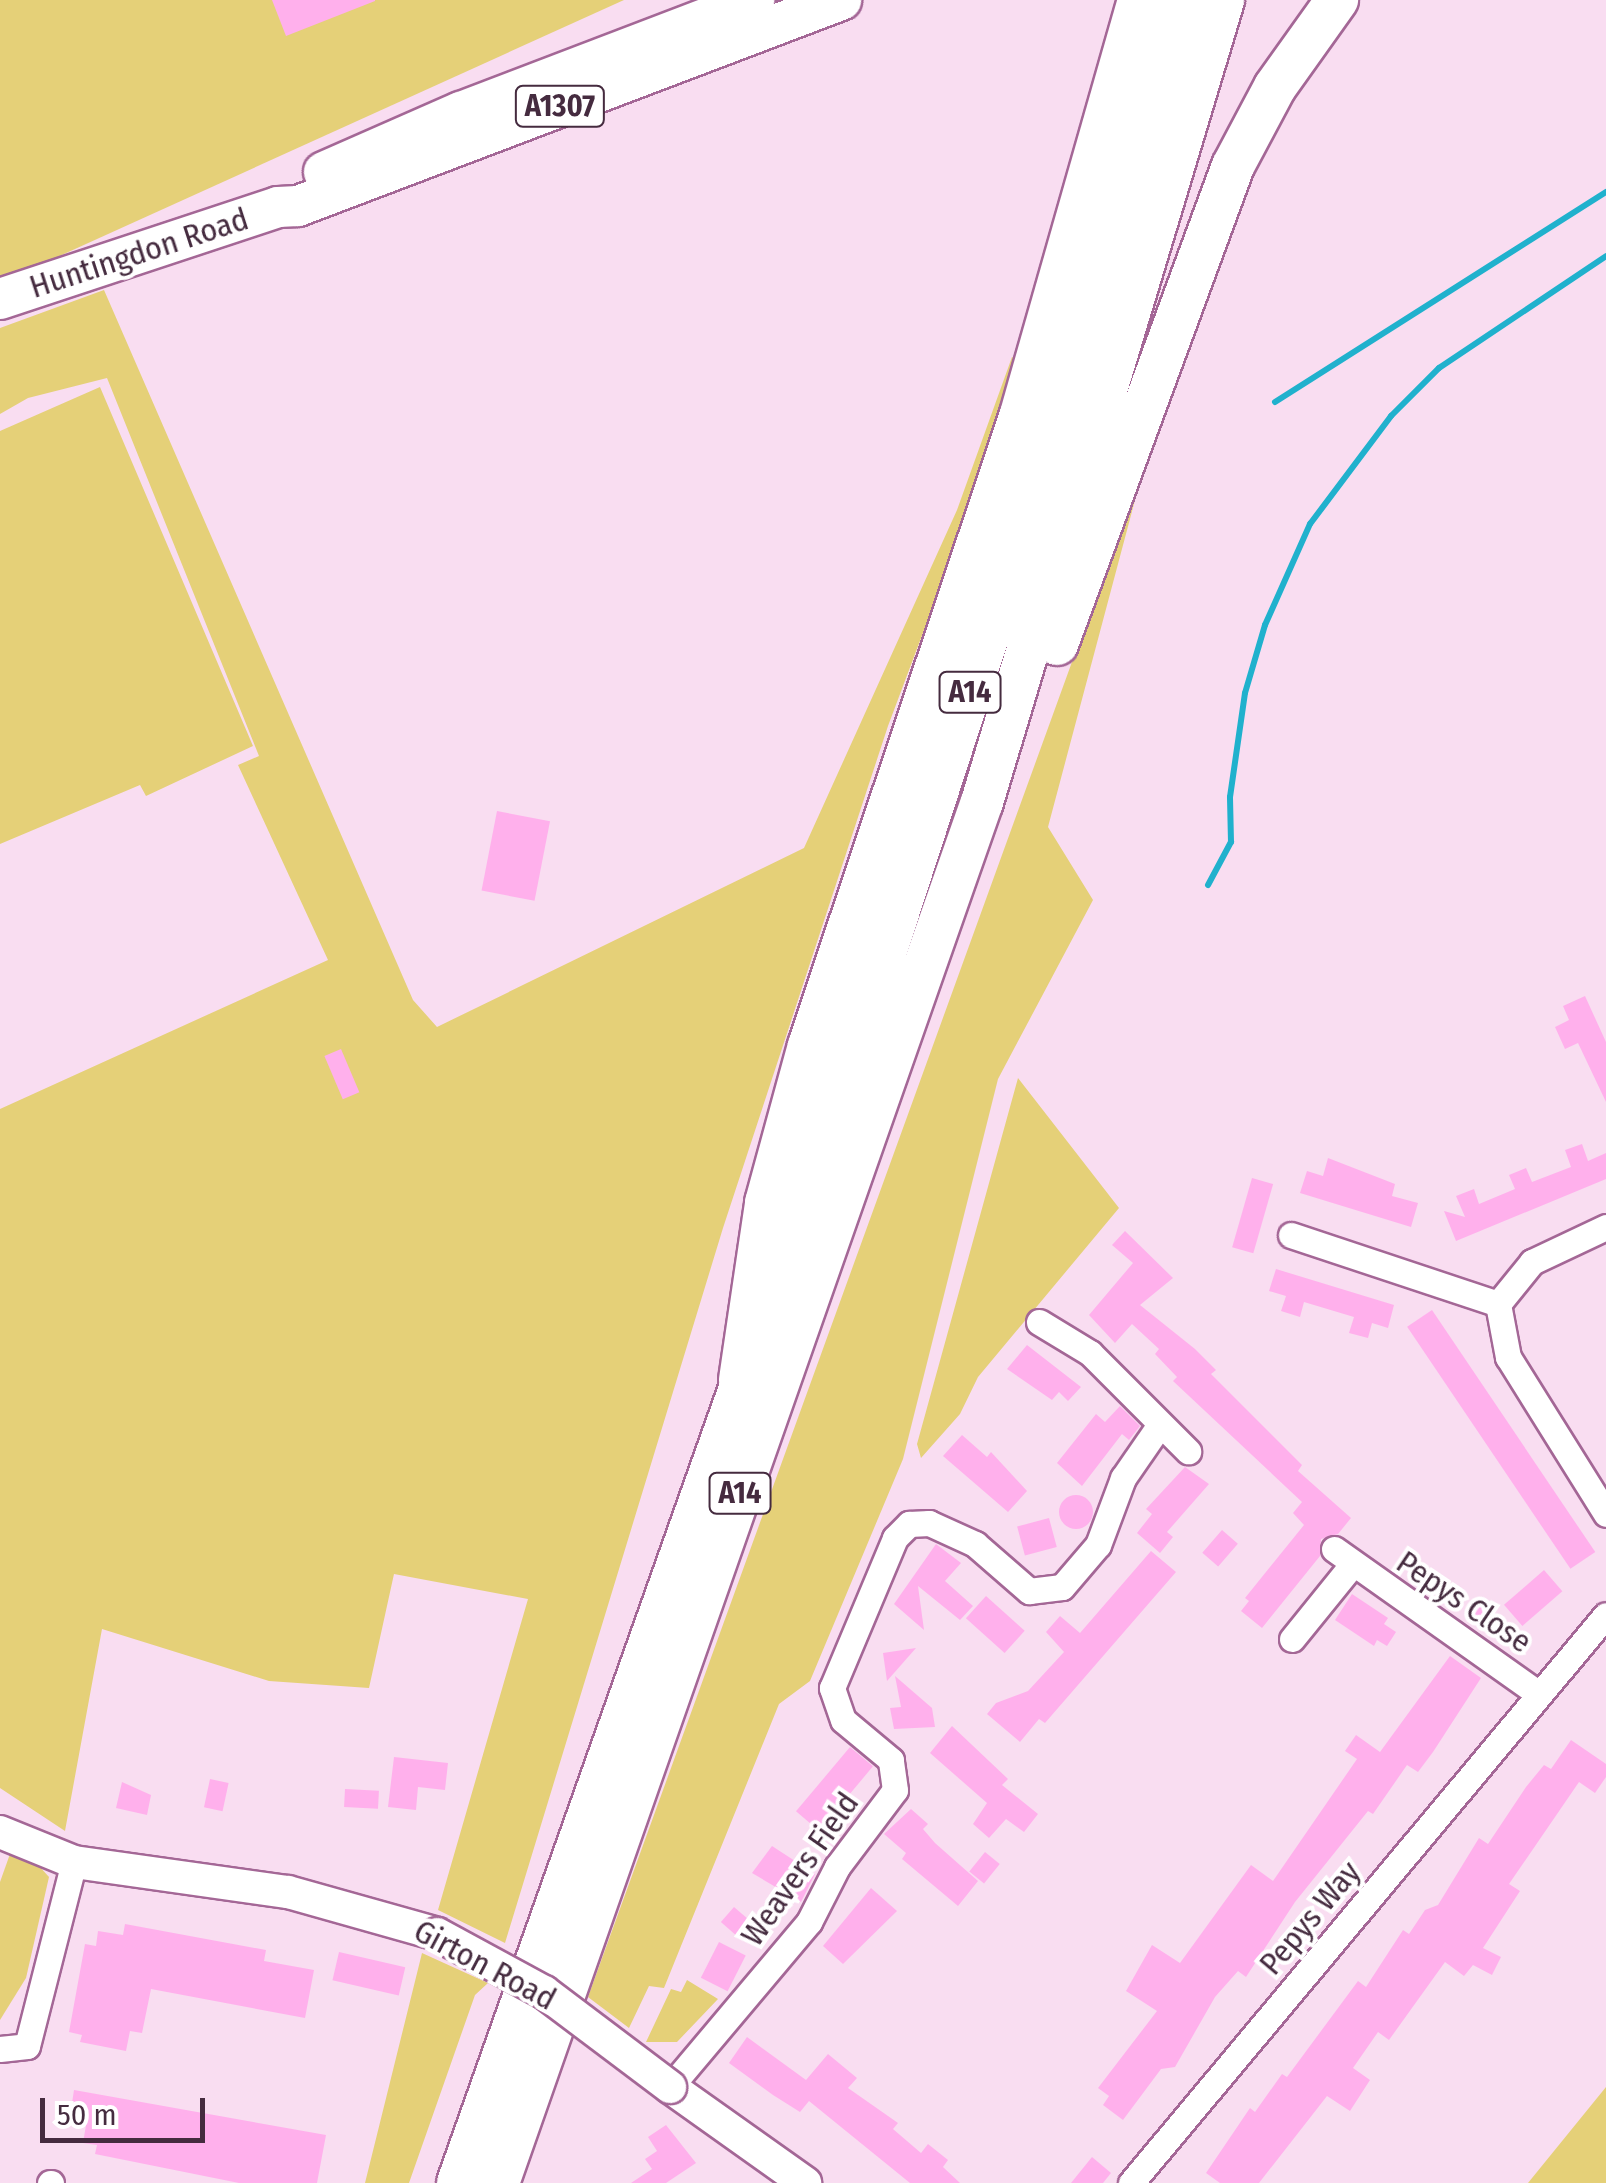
<!DOCTYPE html>
<style>
body{margin:0}
#map{position:relative;width:1606px;height:2183px;overflow:hidden;background:#f9ddf1;font-family:"Fira Sans Condensed",sans-serif}
div>[style]{position:absolute}
[style*='--x']{left:calc(var(--x)*1px);top:calc(var(--y)*1px);width:calc(var(--w)*1px);rotate:calc(var(--a)*1deg)}
.green>*{inset:0;background:#e5d078}
.stream>*{height:6px;margin:-3px;padding:0 3px;transform-origin:3px;border-radius:3px;background:#20b1cd}
.building>*{inset:0;background:#ffb0ec;transform-origin:0 0}
.round{border-radius:50%}
.roads{filter:drop-shadow(2px 0 #a46796) drop-shadow(-2px 0 #a46796) drop-shadow(0 2px #a46796) drop-shadow(0 -2px #a46796)}
.minor>*{height:25px;margin:-12.5px;padding:0 12.5px;transform-origin:12.5px;border-radius:12.5px;background:#fff}
.tertiary>*{height:32px;margin:-16px;padding:0 16px;transform-origin:16px;border-radius:16px;background:#fff}
.primary>*{height:40px;margin:-20px;padding:0 20px;transform-origin:20px;border-radius:20px;background:#fff}
.trunk>*{height:42px;margin:-21px;padding:0 21px;transform-origin:21px;border-radius:21px;background:#fff}
.motorway>*{height:48px;margin:-24px;padding:0 24px;transform-origin:24px;border-radius:24px;background:#fff}
.bridges{filter:drop-shadow(2px 0 #a46796) drop-shadow(-2px 0 #a46796) drop-shadow(0 2px #a46796) drop-shadow(0 -2px #a46796)}
.tertiary-bridge>*{height:32px;margin:-16px;padding:0 16px;transform-origin:16px;border-radius:16px;background:#fff}
span{translate:-50% -50%;white-space:nowrap;text-align:center;line-height:1.15;-webkit-text-stroke:8px #fff;paint-order:stroke}
.shield-label span{padding:2px 8px;background:#fff;border:2px solid;border-radius:8px;-webkit-text-stroke-width:0}
.shield-label{font-size:30px;color:#452b3f;font-weight:700}
.street-label{font-size:32px;color:#452b3f}
.scale{position:absolute;left:40px;top:2098px;width:165px;height:45px;box-sizing:border-box;border:5px solid #452b3f;border-top:0;padding-left:12px;font-size:30px;line-height:35px;white-space:nowrap;color:#452b3f;-webkit-text-stroke:8px #fff;paint-order:stroke}
</style>
<div id="map">
<div class="green">
<div style="clip-path:polygon(0 0,624px 0,0 283px)"></div>
<div style="clip-path:polygon(104px 290px,413px 1000px,437px 1027px,804px 848px,957px 510px,1012px 357px,1024px 364px,888px 726px,723px 1228px,505px 1943px,438px 1910px,528px 1599px,394px 1574px,369px 1688px,269px 1681px,102px 1629px,65px 1831px,0 1788px,0 1109px,328px 960px,238px 765px,259px 756px,107px 378px,28px 398px,0 414px,0 328px)"></div>
<div style="clip-path:polygon(100px 387px,253px 746px,146px 796px,140px 785px,0 844px,0 431px)"></div>
<div style="clip-path:polygon(1147px 455px,1048px 827px,1093px 900px,998px 1079px,903px 1459px,810px 1681px,779px 1704px,664px 1988px,649px 1986px,629px 2028px,588px 1997px)"></div>
<div style="clip-path:polygon(1018px 1078px,1119px 1208px,978px 1377px,960px 1414px,921px 1458px,917px 1444px)"></div>
<div style="clip-path:polygon(10px 1854px,30px 1856px,49px 1877px,26px 1978px,0 2020px,0 1882px)"></div>
<div style="clip-path:polygon(422px 1953px,488px 1983px,475px 1995px,409px 2183px,365px 2183px)"></div>
<div style="clip-path:polygon(687px 1980px,718px 1999px,677px 2042px,646px 2042px,671px 1989px,681px 1992px)"></div>
<div style="clip-path:polygon(1606px 2087px,1606px 2183px,1528px 2183px)"></div>
</div>
<div class="stream">
<div style="--x:1275;--y:402;--w:392;--a:-32.4"></div>
<div style="--x:1208;--y:885;--w:49;--a:-61.9"></div>
<div style="--x:1231;--y:842;--w:45;--a:-91.3"></div>
<div style="--x:1230;--y:797;--w:105;--a:-81.8"></div>
<div style="--x:1245;--y:693;--w:71;--a:-73.6"></div>
<div style="--x:1265;--y:625;--w:111;--a:-66"></div>
<div style="--x:1310;--y:524;--w:135;--a:-53.1"></div>
<div style="--x:1391;--y:416;--w:68;--a:-45"></div>
<div style="--x:1439;--y:368;--w:201;--a:-33.8"></div>
</div>
<div class="building">
<div style="clip-path:polygon(272px 0,375px 0,375px 1px,286px 36px)"></div>
<div style="left:497px;top:811px;width:54px;height:81px;rotate:11deg"></div>
<div style="clip-path:polygon(1585px 996px,1606px 1042px,1606px 1102px,1578px 1043px,1565px 1049px,1555px 1027px,1569px 1020px,1563px 1006px)"></div>
<div style="left:341px;top:1049px;width:47px;height:18px;rotate:67deg"></div>
<div style="clip-path:polygon(1582px 1144px,1588px 1161px,1606px 1153px,1606px 1179px,1456px 1241px,1444px 1211px,1465px 1217px,1456px 1196px,1474px 1189px,1479px 1204px,1515px 1189px,1509px 1175px,1526px 1168px,1532px 1182px,1571px 1167px,1565px 1150px)"></div>
<div style="clip-path:polygon(1328px 1158px,1395px 1184px,1392px 1196px,1418px 1203px,1411px 1227px,1300px 1193px,1307px 1171px,1323px 1176px)"></div>
<div style="left:1252px;top:1178px;width:22px;height:72px;rotate:16deg"></div>
<div style="clip-path:polygon(1125px 1231px,1173px 1278px,1140px 1305px,1195px 1349px,1216px 1370px,1211px 1374px,1302px 1465px,1298px 1471px,1351px 1518px,1338px 1534px,1321px 1539px,1320px 1556px,1262px 1628px,1241px 1611px,1249px 1601px,1245px 1598px,1304px 1525px,1293px 1513px,1302px 1502px,1173px 1381px,1177px 1377px,1155px 1354px,1159px 1349px,1132px 1324px,1115px 1343px,1089px 1315px,1133px 1263px,1112px 1245px)"></div>
<div style="clip-path:polygon(1276px 1269px,1394px 1305px,1388px 1328px,1372px 1323px,1368px 1338px,1349px 1333px,1354px 1317px,1304px 1302px,1300px 1317px,1281px 1311px,1286px 1296px,1269px 1291px)"></div>
<div style="left:1432px;top:1310px;width:292px;height:30px;rotate:56deg"></div>
<div style="clip-path:polygon(1027px 1345px,1081px 1387px,1068px 1401px,1059px 1392px,1052px 1400px,1007px 1369px)"></div>
<div style="clip-path:polygon(1120px 1406px,1140px 1426px,1129px 1440px,1122px 1434px,1082px 1486px,1057px 1463px,1096px 1414px,1105px 1422px)"></div>
<div style="clip-path:polygon(962px 1435px,987px 1457px,991px 1452px,1027px 1491px,1008px 1512px,943px 1456px)"></div>
<div style="clip-path:polygon(1185px 1467px,1209px 1484px,1167px 1532px,1173px 1537px,1160px 1553px,1137px 1533px,1152px 1514px,1146px 1509px)"></div>
<div class="round" style="left:1059px;top:1495px;width:34px;height:34px"></div>
<div style="left:1049px;top:1518px;width:30px;height:33px;rotate:75deg"></div>
<div style="left:1222px;top:1530px;width:21px;height:30px;rotate:41deg"></div>
<div style="clip-path:polygon(936px 1544px,961px 1563px,945px 1581px,973px 1606px,960px 1620px,918px 1586px,924px 1630px,894px 1604px)"></div>
<div style="clip-path:polygon(1151px 1551px,1176px 1572px,1045px 1723px,1039px 1719px,1020px 1742px,987px 1714px,996px 1703px,1028px 1691px,1064px 1652px,1046px 1632px,1060px 1616px,1080px 1633px)"></div>
<div style="left:1544px;top:1570px;width:28px;height:53px;rotate:49deg"></div>
<div style="clip-path:polygon(1352px 1594px,1388px 1618px,1384px 1624px,1396px 1632px,1387px 1646px,1377px 1640px,1374px 1646px,1335px 1620px)"></div>
<div style="left:986px;top:1596px;width:52px;height:30px;rotate:42deg"></div>
<div style="left:1480px;top:1605px;width:30px;height:16px;rotate:44deg"></div>
<div style="clip-path:polygon(916px 1648px,887px 1681px,883px 1653px)"></div>
<div style="clip-path:polygon(1450px 1656px,1481px 1678px,1433px 1752px,1418px 1772px,1407px 1765px,1373px 1814px,1368px 1811px,1295px 1902px,1246px 1977px,1238px 1971px,1215px 1997px,1175px 2067px,1161px 2069px,1123px 2120px,1103px 2105px,1109px 2096px,1098px 2088px,1157px 2011px,1126px 1991px,1152px 1945px,1180px 1963px,1251px 1865px,1273px 1881px,1357px 1759px,1345px 1751px,1356px 1735px,1380px 1752px)"></div>
<div style="clip-path:polygon(895px 1676px,932px 1708px,935px 1727px,894px 1729px,890px 1708px,901px 1707px)"></div>
<div style="clip-path:polygon(952px 1726px,1008px 1779px,1002px 1785px,1038px 1814px,1024px 1832px,1006px 1819px,989px 1838px,973px 1824px,987px 1803px,930px 1753px)"></div>
<div style="clip-path:polygon(1571px 1740px,1606px 1764px,1606px 1777px,1595px 1793px,1579px 1782px,1509px 1884px,1520px 1891px,1483px 1948px,1501px 1957px,1492px 1975px,1473px 1965px,1464px 1976px,1445px 1962px,1389px 2040px,1378px 2032px,1353px 2068px,1370px 2080px,1350px 2111px,1327px 2096px,1259px 2183px,1220px 2183px,1206px 2173px,1250px 2108px,1255px 2112px,1282px 2074px,1287px 2077px,1358px 1981px,1366px 1987px,1403px 1930px,1409px 1934px,1425px 1910px,1438px 1905px,1479px 1838px,1488px 1844px,1526px 1787px,1544px 1765px,1551px 1769px)"></div>
<div style="left:850px;top:1747px;width:30px;height:84px;rotate:40deg"></div>
<div style="clip-path:polygon(394px 1757px,448px 1763px,445px 1790px,418px 1787px,416px 1810px,388px 1807px)"></div>
<div style="left:210px;top:1779px;width:19px;height:29px;rotate:12deg"></div>
<div style="clip-path:polygon(122px 1782px,151px 1795px,147px 1815px,116px 1808px)"></div>
<div style="left:345px;top:1789px;width:34px;height:18px;rotate:3deg"></div>
<div style="clip-path:polygon(911px 1809px,928px 1824px,923px 1829px,935px 1843px,978px 1881px,958px 1906px,902px 1859px,906px 1853px,884px 1834px)"></div>
<div style="clip-path:polygon(772px 1846px,815px 1874px,801px 1902px,752px 1873px)"></div>
<div style="left:985px;top:1852px;width:19px;height:25px;rotate:39deg"></div>
<div style="clip-path:polygon(871px 1888px,897px 1911px,843px 1964px,823px 1946px)"></div>
<div style="left:734px;top:1907px;width:20px;height:20px;rotate:41deg"></div>
<div style="clip-path:polygon(125px 1924px,266px 1950px,264px 1961px,314px 1970px,305px 2018px,151px 1989px,142px 2033px,130px 2031px,126px 2051px,80px 2042px,82px 2035px,69px 2032px,85px 1944px,96px 1946px,98px 1931px,123px 1935px)"></div>
<div style="left:719px;top:1942px;width:30px;height:40px;rotate:27deg"></div>
<div style="left:339px;top:1952px;width:68px;height:29px;rotate:13deg"></div>
<div style="clip-path:polygon(747px 2037px,806px 2080px,828px 2054px,857px 2078px,848px 2088px,898px 2123px,893px 2129px,921px 2153px,928px 2144px,948px 2160px,943px 2167px,960px 2183px,910px 2183px,809px 2101px,800px 2112px,773px 2095px,729px 2063px)"></div>
<div style="clip-path:polygon(74px 2090px,326px 2135px,317px 2183px,239px 2183px,95px 2154px,97px 2145px,83px 2143px,87px 2119px,70px 2116px)"></div>
<div style="clip-path:polygon(666px 2125px,696px 2163px,666px 2183px,631px 2183px,652px 2169px,645px 2159px,657px 2151px,648px 2137px)"></div>
<div style="clip-path:polygon(1092px 2157px,1111px 2173px,1103px 2183px,1071px 2183px)"></div>
</div>
<div class="roads">
<div class="minor">
<div style="--x:1606;--y:1227;--w:82;--a:154.7"></div>
<div style="--x:1532;--y:1262;--w:54;--a:129"></div>
<div style="--x:1498;--y:1304;--w:54;--a:79.3"></div>
<div style="--x:1508;--y:1357;--w:185;--a:58"></div>
<div style="--x:1291;--y:1235;--w:218;--a:18.4"></div>
<div style="--x:1039;--y:1322;--w:60;--a:31.3"></div>
<div style="--x:1090;--y:1353;--w:139;--a:45"></div>
<div style="--x:1334;--y:1549;--w:251;--a:35.3"></div>
<div style="--x:1292;--y:1639;--w:95;--a:-51"></div>
<div style="--x:0;--y:2049;--w:27;--a:-6"></div>
<div style="--x:27;--y:2046;--w:190;--a:-75.7"></div>
<div style="--x:670;--y:2087;--w:216;--a:-49.9"></div>
<div style="--x:809;--y:1922;--w:62;--a:-63"></div>
<div style="--x:837;--y:1867;--w:96;--a:-53"></div>
<div style="--x:895;--y:1790;--w:30;--a:-98"></div>
<div style="--x:891;--y:1760;--w:62;--a:-140.2"></div>
<div style="--x:843;--y:1720;--w:34;--a:-109"></div>
<div style="--x:832;--y:1688;--w:163;--a:-67.2"></div>
<div style="--x:895;--y:1538;--w:20;--a:-45"></div>
<div style="--x:909;--y:1524;--w:20;--a:-3"></div>
<div style="--x:929;--y:1523;--w:51;--a:24.5"></div>
<div style="--x:975;--y:1544;--w:72;--a:41"></div>
<div style="--x:1029;--y:1591;--w:33;--a:-7"></div>
<div style="--x:1062;--y:1587;--w:55;--a:-49.4"></div>
<div style="--x:1098;--y:1545;--w:72;--a:-69.5"></div>
<div style="--x:1123;--y:1478;--w:63;--a:-55.3"></div>
<div style="--x:50;--y:2183;--w:1;--a:0"></div>
<div style="--x:1131;--y:2183;--w:740;--a:-50.1"></div>
</div>
<div class="tertiary">
<div style="--x:0;--y:1832;--w:80;--a:22.1"></div>
<div style="--x:74;--y:1862;--w:216;--a:8"></div>
<div style="--x:288;--y:1892;--w:155;--a:15.7"></div>
<div style="--x:670;--y:2087;--w:166;--a:35.4"></div>
</div>
<div class="primary">
<div style="--x:324;--y:172;--w:150;--a:-23.7"></div>
<div style="--x:461;--y:112;--w:314;--a:-20.9"></div>
<div style="--x:0;--y:299;--w:293;--a:-18.3"></div>
<div style="--x:278;--y:207;--w:20;--a:-3"></div>
<div style="--x:298;--y:206;--w:581;--a:-20.78"></div>
</div>
<div class="trunk">
<div style="--x:1057;--y:644;--w:509;--a:-69.79"></div>
<div style="--x:1233;--y:166;--w:89;--a:-62"></div>
<div style="--x:1275;--y:87;--w:107;--a:-54.5"></div>
<div style="--x:458;--y:2183;--w:852;--a:-70.46"></div>
<div style="--x:743;--y:1380;--w:437;--a:-71.6"></div>
<div style="--x:881;--y:965;--w:721;--a:-71.99"></div>
<div style="--x:1104;--y:279;--w:290;--a:-74.4"></div>
<div style="--x:498;--y:2183;--w:1463;--a:-70.69"></div>
<div style="--x:982;--y:802;--w:837;--a:-73.27"></div>
</div>
<div class="motorway">
<div style="--x:743;--y:1380;--w:179;--a:-81.6"></div>
<div style="--x:769;--y:1203;--w:163;--a:-74.7"></div>
<div style="--x:812;--y:1046;--w:662;--a:-71.43"></div>
<div style="--x:1023;--y:418;--w:435;--a:-74.1"></div>
</div>
</div>
<div class="bridges">
<div class="tertiary-bridge">
<div style="--x:437;--y:1934;--w:122;--a:28.5"></div>
<div style="--x:544;--y:1992;--w:158;--a:37"></div>
</div>
</div>
<div class="shield-label">
<span style="left:560px;top:106px">A1307</span>
<span style="left:970px;top:692px">A14</span>
<span style="left:740px;top:1493px">A14</span>
</div>
<div class="street-label">
<span style="left:139px;top:253px;rotate:-18deg">Huntingdon Road</span>
<span style="left:1464px;top:1602px;rotate:34deg">Pepys Close</span>
<span style="left:800px;top:1869px;rotate:-55deg">Weavers Field</span>
<span style="left:1310px;top:1918px;rotate:-50deg">Pepys Way</span>
<span style="left:485px;top:1965px;rotate:28deg">Girton Road</span>
</div>
<div class="scale">50 m</div>
</div>
